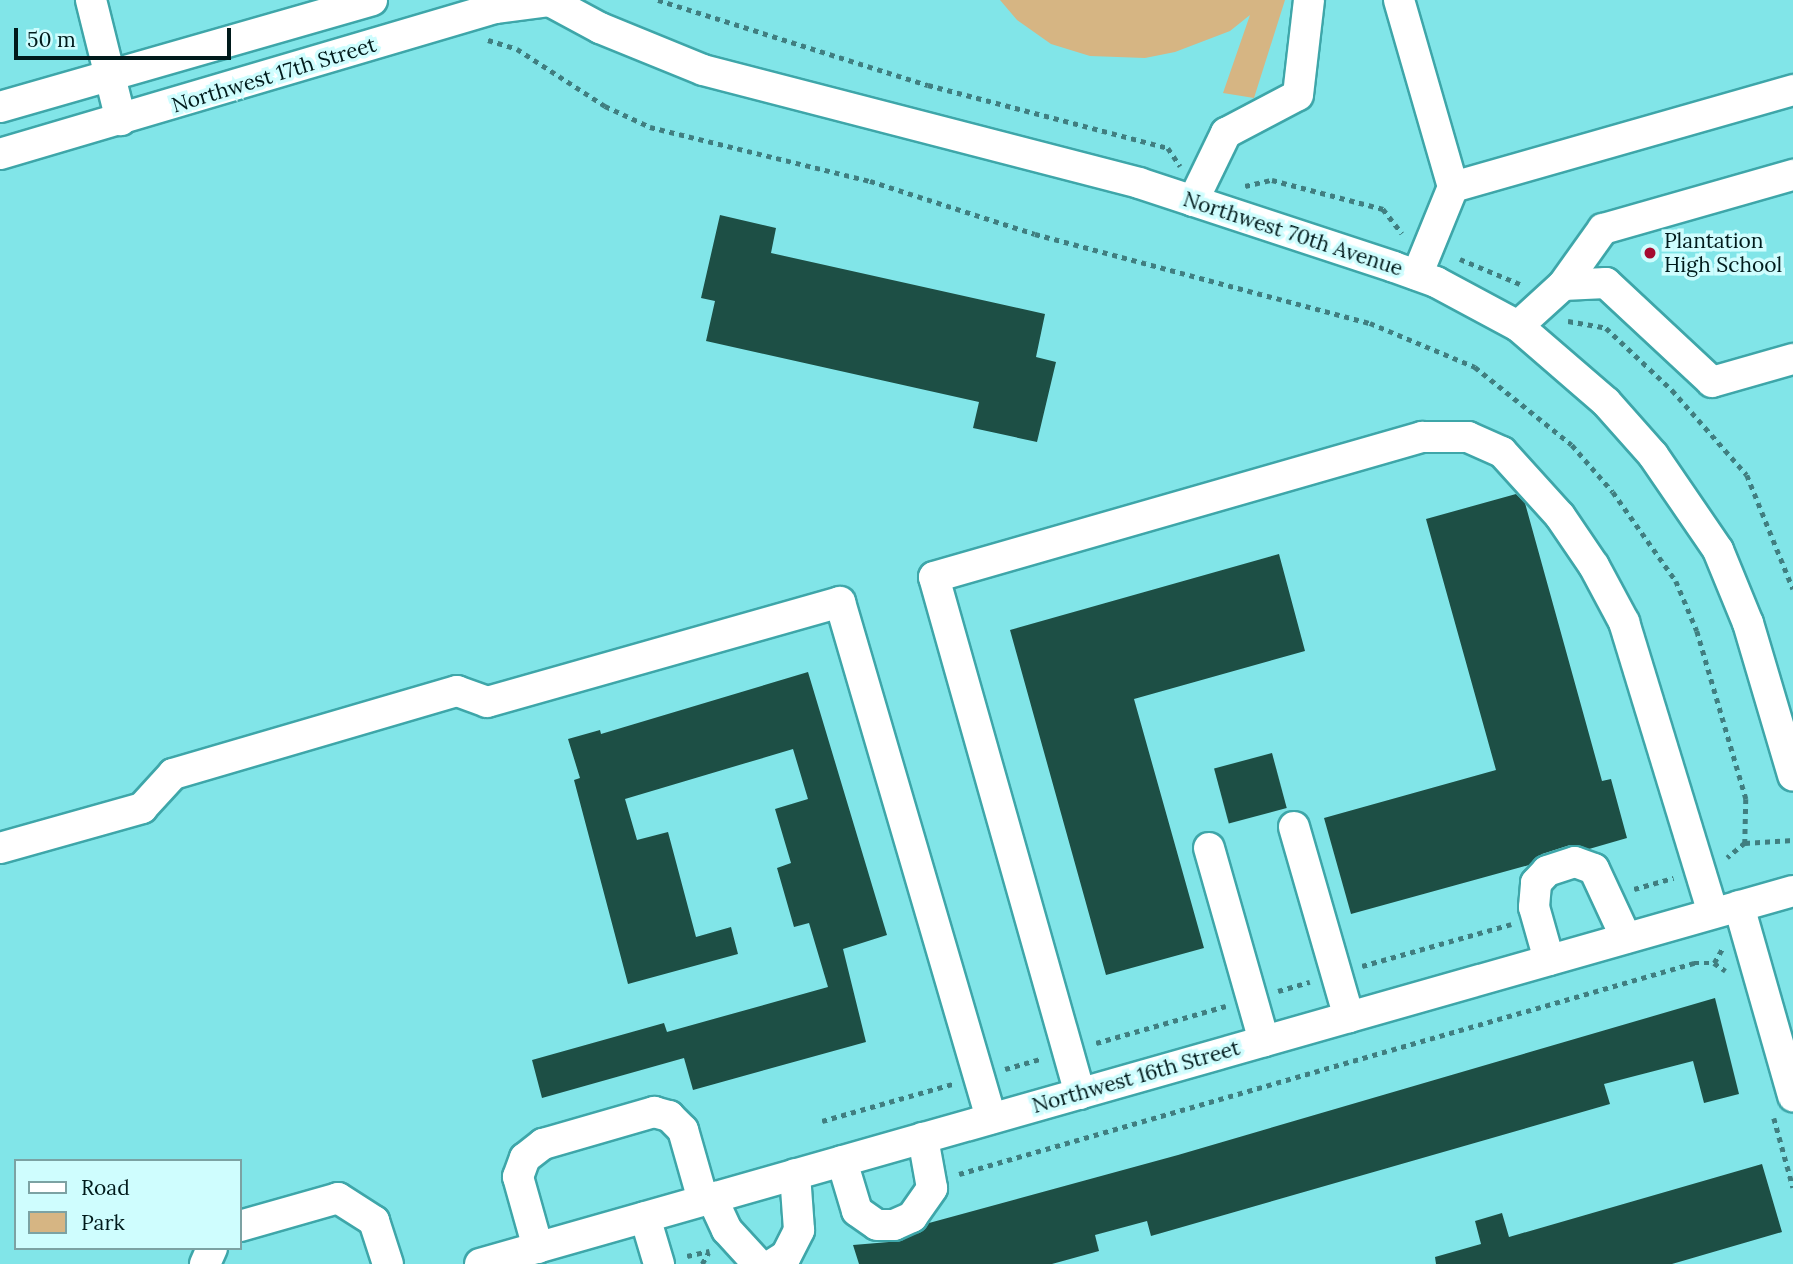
<!DOCTYPE html>
<style>
body{margin:0}
#map{position:relative;width:1793px;height:1264px;overflow:hidden;background:#81e5e8;font-family:Lora,serif}
div>[style]{position:absolute}
[style*='--x']{left:calc(var(--x)*1px);top:calc(var(--y)*1px);width:calc(var(--w)*1px);rotate:calc(var(--a)*1deg)}
.green>*{inset:0;background:#d6b583}
.building>*{inset:0;background:#1d4f45;transform-origin:0 0}
.path>*{height:4.5px;margin-top:-2.25px;transform-origin:0;background:repeating-linear-gradient(90deg,#407e80 0 5px,transparent 0 10px)}
.roads{filter:drop-shadow(2px 0 #3ea6a9) drop-shadow(-2px 0 #3ea6a9) drop-shadow(0 2px #3ea6a9) drop-shadow(0 -2px #3ea6a9)}
.minor>*{height:30px;margin:-15px;padding:0 15px;transform-origin:15px;border-radius:15px;background:#fff}
.dots>*{width:19px;height:19px;translate:-50% -50%;box-sizing:border-box;border:4px solid #cffdfe;border-radius:50%}
span{translate:-50% -50%;white-space:nowrap;text-align:center;line-height:1.15;-webkit-text-stroke:7px #cffdfe;paint-order:stroke}
.street-label{font-size:21px;color:#001a1b}
.poi-label{font-size:21px;color:#001a1b}
.left{translate:0 -50%;text-align:left}
.legend{position:absolute;left:14px;top:1159px;width:228px;height:91px;box-sizing:border-box;background:#cffdfe;border:2px solid #7ca2a3;margin:0;padding:9px 12px;list-style:none;font-size:21px;color:#001a1b}
.legend li{display:flex;align-items:center;gap:14px;height:35px}
.legend b{width:35px;border:2px solid #7ca2a3}
.scale{position:absolute;left:14px;top:28px;width:217px;height:32px;box-sizing:border-box;border:4px solid #001a1b;border-top:0;padding-left:9px;font-size:21px;line-height:24px;white-space:nowrap;color:#001a1b;-webkit-text-stroke:5px #cffdfe;paint-order:stroke}
</style>
<div id="map">
<div class="green">
<div style="clip-path:polygon(1000px 0,1285px 0,1254px 98px,1223px 93px,1250px 15px,1230px 31px,1175px 52px,1145px 58px,1090px 56px,1051px 44px,1017px 20px)"></div>
</div>
<div class="building">
<div style="clip-path:polygon(720px 215px,776px 228px,771px 253px,1045px 314px,1036px 357px,1056px 362px,1037px 442px,973px 428px,979px 402px,706px 341px,715px 301px,701px 298px)"></div>
<div style="clip-path:polygon(1516px 494px,1525px 503px,1602px 781px,1611px 779px,1627px 838px,1589px 849px,1570px 845px,1542px 854px,1529px 865px,1351px 914px,1324px 818px,1496px 770px,1426px 519px)"></div>
<div style="clip-path:polygon(1279px 554px,1305px 651px,1134px 699px,1204px 948px,1106px 975px,1010px 630px)"></div>
<div style="clip-path:polygon(808px 672px,887px 935px,843px 949px,866px 1042px,693px 1090px,684px 1058px,542px 1098px,532px 1060px,664px 1023px,667px 1032px,828px 987px,809px 923px,794px 927px,777px 868px,791px 863px,775px 809px,808px 799px,793px 749px,625px 799px,637px 840px,668px 832px,696px 937px,731px 927px,738px 954px,628px 984px,574px 780px,580px 778px,568px 739px,600px 730px,601px 734px)"></div>
<div style="left:1272px;top:753px;width:57px;height:60px;rotate:75deg"></div>
<div style="clip-path:polygon(1715px 998px,1739px 1094px,1704px 1103px,1693px 1061px,1604px 1084px,1610px 1104px,1151px 1236px,1147px 1221px,1095px 1235px,1099px 1251px,1052px 1264px,859px 1264px,853px 1245px,901px 1241px,929px 1223px,1178px 1155px)"></div>
<div style="clip-path:polygon(1762px 1164px,1782px 1232px,1672px 1264px,1436px 1264px,1435px 1257px,1481px 1244px,1475px 1221px,1502px 1213px,1509px 1237px)"></div>
</div>
<div class="path">
<div style="--x:658;--y:0;--w:283;--a:17.5"></div>
<div style="--x:928;--y:85;--w:248;--a:14.7"></div>
<div style="--x:1168;--y:148;--w:22;--a:56"></div>
<div style="--x:488;--y:40;--w:30;--a:17"></div>
<div style="--x:517;--y:49;--w:105;--a:32.9"></div>
<div style="--x:605;--y:106;--w:50;--a:25"></div>
<div style="--x:650;--y:127;--w:227;--a:13.8"></div>
<div style="--x:870;--y:181;--w:173;--a:17.8"></div>
<div style="--x:1035;--y:234;--w:347;--a:14.9"></div>
<div style="--x:1370;--y:323;--w:114;--a:22.7"></div>
<div style="--x:1475;--y:367;--w:124;--a:38.8"></div>
<div style="--x:1572;--y:445;--w:62;--a:48.9"></div>
<div style="--x:1613;--y:492;--w:109;--a:54.7"></div>
<div style="--x:1676;--y:581;--w:54;--a:67.2"></div>
<div style="--x:1697;--y:631;--w:175;--a:73.7"></div>
<div style="--x:1746;--y:799;--w:44;--a:91.3"></div>
<div style="--x:1745;--y:843;--w:23;--a:140"></div>
<div style="--x:1245;--y:186;--w:28;--a:-13"></div>
<div style="--x:1272;--y:180;--w:115;--a:14.6"></div>
<div style="--x:1383;--y:209;--w:31;--a:52"></div>
<div style="--x:1460;--y:259;--w:65;--a:22.6"></div>
<div style="--x:1568;--y:321;--w:39;--a:10"></div>
<div style="--x:1606;--y:328;--w:91;--a:43.2"></div>
<div style="--x:1672;--y:390;--w:113;--a:48.6"></div>
<div style="--x:1747;--y:475;--w:123;--a:68"></div>
<div style="--x:1745;--y:843;--w:48;--a:-3.6"></div>
<div style="--x:1634;--y:889;--w:41;--a:-15.8"></div>
<div style="--x:1714;--y:963;--w:16;--a:-60"></div>
<div style="--x:1362;--y:966;--w:155;--a:-15.7"></div>
<div style="--x:1278;--y:991;--w:33;--a:-16"></div>
<div style="--x:1096;--y:1043;--w:135;--a:-15.9"></div>
<div style="--x:1005;--y:1069;--w:36;--a:-16"></div>
<div style="--x:1774;--y:1118;--w:72;--a:74.6"></div>
<div style="--x:822;--y:1121;--w:136;--a:-15.8"></div>
<div style="--x:959;--y:1174;--w:765;--a:-16.02"></div>
<div style="--x:1694;--y:963;--w:20;--a:0"></div>
<div style="--x:1714;--y:963;--w:14;--a:34"></div>
<div style="--x:687;--y:1256;--w:23;--a:-13"></div>
<div style="--x:702;--y:1264;--w:13;--a:-61"></div>
</div>
<div class="roads">
<div class="minor">
<div style="--x:91;--y:0;--w:124;--a:76"></div>
<div style="--x:548;--y:0;--w:59;--a:28.3"></div>
<div style="--x:600;--y:28;--w:111;--a:22.2"></div>
<div style="--x:703;--y:70;--w:450;--a:14.5"></div>
<div style="--x:1139;--y:183;--w:268;--a:18.2"></div>
<div style="--x:1394;--y:267;--w:45;--a:19.7"></div>
<div style="--x:1436;--y:282;--w:93;--a:28.2"></div>
<div style="--x:1518;--y:326;--w:116;--a:40.8"></div>
<div style="--x:1606;--y:402;--w:71;--a:48.4"></div>
<div style="--x:1653;--y:455;--w:115;--a:55.6"></div>
<div style="--x:1718;--y:550;--w:79;--a:67.7"></div>
<div style="--x:1748;--y:623;--w:159;--a:73.5"></div>
<div style="--x:1399;--y:0;--w:195;--a:73.9"></div>
<div style="--x:1453;--y:187;--w:95;--a:112.2"></div>
<div style="--x:0;--y:107;--w:387;--a:-16"></div>
<div style="--x:0;--y:154;--w:516;--a:-16.43"></div>
<div style="--x:495;--y:8;--w:54;--a:-7.4"></div>
<div style="--x:1453;--y:187;--w:354;--a:-15.9"></div>
<div style="--x:1193;--y:201;--w:76;--a:-64.1"></div>
<div style="--x:1226;--y:133;--w:81;--a:-27.8"></div>
<div style="--x:1298;--y:95;--w:96;--a:-83.4"></div>
<div style="--x:1563;--y:285;--w:43;--a:-2.7"></div>
<div style="--x:1606;--y:283;--w:145;--a:43"></div>
<div style="--x:1712;--y:382;--w:84;--a:-15.9"></div>
<div style="--x:1518;--y:326;--w:61;--a:-42.3"></div>
<div style="--x:1563;--y:285;--w:69;--a:-54.5"></div>
<div style="--x:1603;--y:229;--w:198;--a:-15.9"></div>
<div style="--x:1294;--y:827;--w:198;--a:73.9"></div>
<div style="--x:0;--y:848;--w:148;--a:-15.7"></div>
<div style="--x:142;--y:808;--w:46;--a:-47.6"></div>
<div style="--x:173;--y:774;--w:296;--a:-16.3"></div>
<div style="--x:457;--y:691;--w:32;--a:20"></div>
<div style="--x:487;--y:702;--w:367;--a:-15.8"></div>
<div style="--x:840;--y:602;--w:538;--a:73.69"></div>
<div style="--x:1209;--y:848;--w:201;--a:74.1"></div>
<div style="--x:1739;--y:906;--w:198;--a:74.1"></div>
<div style="--x:1549;--y:960;--w:55;--a:-105.8"></div>
<div style="--x:1534;--y:907;--w:24;--a:-85"></div>
<div style="--x:1536;--y:883;--w:16;--a:-47"></div>
<div style="--x:1547;--y:871;--w:29;--a:-18"></div>
<div style="--x:1575;--y:862;--w:20;--a:20"></div>
<div style="--x:1594;--y:869;--w:76;--a:65.1"></div>
<div style="--x:1080;--y:1094;--w:537;--a:-105.77"></div>
<div style="--x:934;--y:577;--w:508;--a:-16.01"></div>
<div style="--x:1422;--y:437;--w:46;--a:0"></div>
<div style="--x:1468;--y:437;--w:37;--a:24"></div>
<div style="--x:1502;--y:452;--w:86;--a:47.8"></div>
<div style="--x:1560;--y:516;--w:60;--a:55.8"></div>
<div style="--x:1594;--y:566;--w:64;--a:61.8"></div>
<div style="--x:1624;--y:622;--w:304;--a:73"></div>
<div style="--x:842;--y:1161;--w:52;--a:73.3"></div>
<div style="--x:857;--y:1211;--w:24;--a:35"></div>
<div style="--x:877;--y:1225;--w:17;--a:0"></div>
<div style="--x:894;--y:1225;--w:20;--a:-24"></div>
<div style="--x:912;--y:1217;--w:35;--a:-55"></div>
<div style="--x:932;--y:1188;--w:51;--a:-100.2"></div>
<div style="--x:712;--y:1198;--w:35;--a:65"></div>
<div style="--x:727;--y:1230;--w:46;--a:47.6"></div>
<div style="--x:645;--y:1217;--w:49;--a:73.4"></div>
<div style="--x:240;--y:1226;--w:102;--a:-15.9"></div>
<div style="--x:338;--y:1198;--w:43;--a:32.6"></div>
<div style="--x:374;--y:1221;--w:45;--a:72"></div>
<div style="--x:538;--y:1248;--w:74;--a:-105.7"></div>
<div style="--x:518;--y:1177;--w:20;--a:-70"></div>
<div style="--x:525;--y:1158;--w:23;--a:-38"></div>
<div style="--x:543;--y:1144;--w:116;--a:-16.1"></div>
<div style="--x:654;--y:1112;--w:16;--a:15"></div>
<div style="--x:669;--y:1116;--w:20;--a:45"></div>
<div style="--x:683;--y:1130;--w:73;--a:74.1"></div>
<div style="--x:205;--y:1264;--w:17;--a:-66"></div>
<div style="--x:480;--y:1264;--w:1365;--a:-15.86"></div>
<div style="--x:773;--y:1264;--w:15;--a:-32"></div>
<div style="--x:786;--y:1256;--w:29;--a:-63"></div>
<div style="--x:799;--y:1230;--w:56;--a:-94.1"></div>
</div>
</div>
<div class="dots">
<div style="left:1650px;top:253px;background:#a50a30"></div>
</div>
<div class="street-label">
<span style="left:274px;top:75px;rotate:-17deg">Northwest 17th Street</span>
<span style="left:1293px;top:234px;rotate:18deg">Northwest 70th Avenue</span>
<span style="left:1136px;top:1077px;rotate:-16deg">Northwest 16th Street</span>
</div>
<div class="poi-label">
<span class="left" style="left:1664px;top:253px">Plantation<br>High School</span>
</div>
<ul class="legend">
<li><b style="height:9px;background:#fff"></b>Road</li>
<li><b style="height:19px;background:#d6b583"></b>Park</li>
</ul>
<div class="scale">50 m</div>
</div>
